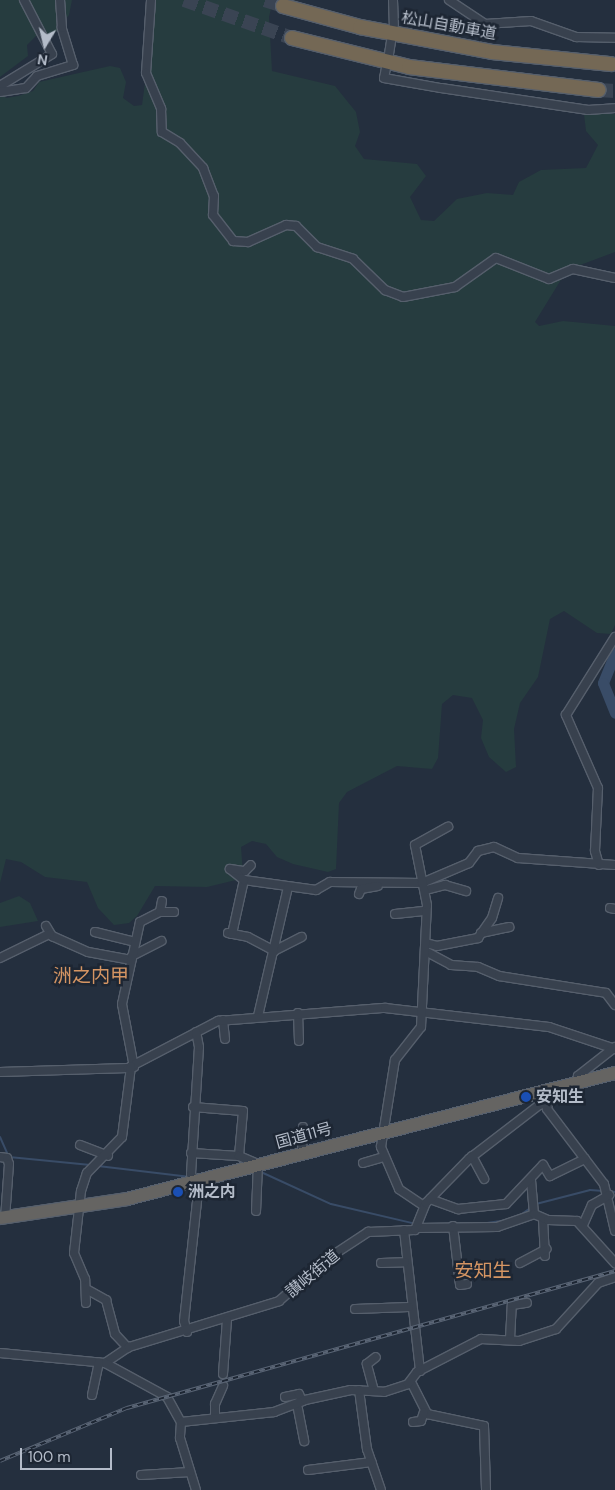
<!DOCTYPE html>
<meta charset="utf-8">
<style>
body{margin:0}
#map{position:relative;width:615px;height:1490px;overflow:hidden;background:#242f3e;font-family:"DM Sans","Noto Sans JP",sans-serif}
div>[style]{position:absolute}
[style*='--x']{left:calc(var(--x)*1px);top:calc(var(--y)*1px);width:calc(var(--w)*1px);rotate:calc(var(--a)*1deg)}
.green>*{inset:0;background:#263c3f}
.stream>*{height:2px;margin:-1px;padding:0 1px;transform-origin:1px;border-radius:1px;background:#394c67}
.river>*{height:11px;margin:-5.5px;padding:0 5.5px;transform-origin:5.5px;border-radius:5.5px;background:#394c67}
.motorway-tunnel>*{height:14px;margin-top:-7px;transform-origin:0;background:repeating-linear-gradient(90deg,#3a4453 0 14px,transparent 0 21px)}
.roads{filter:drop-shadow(1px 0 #565f6c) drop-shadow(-1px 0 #565f6c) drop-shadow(0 1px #565f6c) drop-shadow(0 -1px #565f6c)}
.minor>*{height:8px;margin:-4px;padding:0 4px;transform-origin:4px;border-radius:4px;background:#38414e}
.trunk>*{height:12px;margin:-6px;padding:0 6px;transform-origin:6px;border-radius:6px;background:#656462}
.motorway>*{height:14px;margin:-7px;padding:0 7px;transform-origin:7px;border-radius:7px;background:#746855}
.rail>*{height:4px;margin-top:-2px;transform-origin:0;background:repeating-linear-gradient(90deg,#1d2633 0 5.5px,#5a6575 0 11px);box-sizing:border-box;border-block:1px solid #5a6575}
.dots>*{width:14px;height:14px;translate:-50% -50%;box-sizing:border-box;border:2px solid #1d2633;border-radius:50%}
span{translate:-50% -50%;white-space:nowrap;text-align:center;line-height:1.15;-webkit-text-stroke:5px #1d2633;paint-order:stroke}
.street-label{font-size:16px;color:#b4bcc9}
.poi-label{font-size:16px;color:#b4bcc9;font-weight:700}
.left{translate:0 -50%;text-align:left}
.quarter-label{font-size:19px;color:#d59563}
.north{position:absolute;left:20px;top:20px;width:50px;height:50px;-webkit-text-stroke:4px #1d2633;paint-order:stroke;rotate:189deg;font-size:14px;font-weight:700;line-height:20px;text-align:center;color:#b4bcc9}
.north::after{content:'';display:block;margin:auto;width:18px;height:22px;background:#b4bcc9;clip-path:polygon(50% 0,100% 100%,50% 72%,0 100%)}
.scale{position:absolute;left:20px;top:1448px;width:92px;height:22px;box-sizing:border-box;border:2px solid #b4bcc9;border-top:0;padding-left:6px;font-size:15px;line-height:18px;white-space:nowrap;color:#b4bcc9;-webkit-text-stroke:4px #1d2633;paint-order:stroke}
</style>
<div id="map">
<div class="green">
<div style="clip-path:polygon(0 0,72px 0,69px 15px,53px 35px,36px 36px,27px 45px,28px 56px,0 77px)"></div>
<div style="clip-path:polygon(156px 0,273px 0,269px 17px,272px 71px,335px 86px,356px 112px,360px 132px,355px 146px,364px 159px,417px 164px,426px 176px,410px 197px,421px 220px,434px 221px,457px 199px,487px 193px,513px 195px,519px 182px,541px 170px,586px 168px,598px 145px,586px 131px,584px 114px,615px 114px,615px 252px,567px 270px,535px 322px,539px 326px,563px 321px,615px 326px,615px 625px,611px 634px,597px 633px,564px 611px,550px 619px,538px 677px,520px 703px,514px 729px,516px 767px,506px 772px,489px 757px,481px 738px,483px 720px,472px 698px,453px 695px,442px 704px,438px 758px,432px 769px,397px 766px,347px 792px,339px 803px,336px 869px,328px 872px,293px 864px,277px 857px,266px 844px,252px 841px,241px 847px,243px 874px,236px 880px,207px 887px,155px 886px,137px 916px,129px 923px,114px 925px,98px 908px,87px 882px,45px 877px,21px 862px,6px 859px,0 883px,0 91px,6px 98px,18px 96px,33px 91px,39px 82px,110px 66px,120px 68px,126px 82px,123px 98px,134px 106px,142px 105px)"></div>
<div style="clip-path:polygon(19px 896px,30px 903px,38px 921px,0 927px,0 903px)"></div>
</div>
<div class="stream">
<div style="--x:0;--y:1137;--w:22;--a:66"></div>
<div style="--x:9;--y:1157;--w:82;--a:5.6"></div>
<div style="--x:98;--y:1166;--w:93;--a:6.8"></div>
<div style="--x:261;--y:1172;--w:77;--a:24.6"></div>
<div style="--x:331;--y:1204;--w:87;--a:13.2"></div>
<div style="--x:608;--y:1191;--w:7;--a:8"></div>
<div style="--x:536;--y:1204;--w:56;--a:-14.5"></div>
<div style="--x:590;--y:1190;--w:14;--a:4"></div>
<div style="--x:519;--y:1216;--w:16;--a:-35"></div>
<div style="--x:426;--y:1224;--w:47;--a:0"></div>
<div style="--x:480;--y:1224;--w:28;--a:-8"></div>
</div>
<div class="river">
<div style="--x:615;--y:653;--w:32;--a:112"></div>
<div style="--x:603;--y:683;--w:32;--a:68"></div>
</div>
<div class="motorway-tunnel">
<div style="--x:184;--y:0;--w:114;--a:19.4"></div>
<div style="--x:265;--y:0;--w:19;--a:18"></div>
<div style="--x:599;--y:90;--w:16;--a:4"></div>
</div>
<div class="roads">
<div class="minor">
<div style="--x:151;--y:0;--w:73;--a:93.9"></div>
<div style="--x:146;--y:73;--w:39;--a:67"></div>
<div style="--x:161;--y:109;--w:23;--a:88"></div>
<div style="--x:162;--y:132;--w:21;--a:31"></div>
<div style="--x:180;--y:143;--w:34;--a:47"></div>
<div style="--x:203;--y:168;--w:30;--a:69"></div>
<div style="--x:214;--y:196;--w:19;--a:93"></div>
<div style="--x:213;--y:215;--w:33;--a:52"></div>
<div style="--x:233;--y:241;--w:15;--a:4"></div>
<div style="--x:248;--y:242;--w:42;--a:-24.1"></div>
<div style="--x:286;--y:225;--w:10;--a:6"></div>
<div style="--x:296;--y:226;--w:30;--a:45"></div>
<div style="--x:317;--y:247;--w:38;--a:18"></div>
<div style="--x:353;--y:259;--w:45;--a:44.1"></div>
<div style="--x:385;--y:290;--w:19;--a:21"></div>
<div style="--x:403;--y:297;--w:53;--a:-10.9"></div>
<div style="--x:455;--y:287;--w:50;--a:-35.3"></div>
<div style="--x:496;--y:258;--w:57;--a:21.6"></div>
<div style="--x:549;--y:279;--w:26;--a:-23"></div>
<div style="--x:573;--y:269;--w:43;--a:12.1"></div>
<div style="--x:393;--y:0;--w:25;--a:88"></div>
<div style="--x:449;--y:0;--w:43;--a:33.7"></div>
<div style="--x:485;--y:24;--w:46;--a:-3.7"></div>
<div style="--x:531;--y:21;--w:48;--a:19.6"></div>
<div style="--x:576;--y:37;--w:39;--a:1"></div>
<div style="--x:389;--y:54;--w:13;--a:-81"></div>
<div style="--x:386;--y:68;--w:10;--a:101"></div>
<div style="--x:384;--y:78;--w:58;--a:10"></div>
<div style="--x:441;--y:88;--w:149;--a:8.5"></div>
<div style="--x:588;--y:110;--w:27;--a:-4"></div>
<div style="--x:0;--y:86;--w:61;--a:-31.6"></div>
<div style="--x:52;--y:54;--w:61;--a:-117.4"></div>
<div style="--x:0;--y:92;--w:26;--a:-9"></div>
<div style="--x:26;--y:88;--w:16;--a:-47"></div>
<div style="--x:37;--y:76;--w:38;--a:-17"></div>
<div style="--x:73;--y:65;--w:39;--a:-107"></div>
<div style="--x:62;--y:28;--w:28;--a:-94"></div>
<div style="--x:599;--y:865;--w:15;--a:-106"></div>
<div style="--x:595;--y:851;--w:63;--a:-87.3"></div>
<div style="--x:598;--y:788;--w:80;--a:-113.7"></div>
<div style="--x:566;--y:715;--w:92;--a:-57.9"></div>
<div style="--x:244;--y:880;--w:73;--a:7.9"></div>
<div style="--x:316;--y:890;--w:16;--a:-30"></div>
<div style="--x:330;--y:882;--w:92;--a:0.6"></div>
<div style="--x:422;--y:883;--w:51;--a:-23.1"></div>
<div style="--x:469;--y:863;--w:15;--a:-53"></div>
<div style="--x:478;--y:851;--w:16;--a:-14"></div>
<div style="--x:494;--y:847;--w:26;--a:25"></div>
<div style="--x:518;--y:858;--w:97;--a:4.1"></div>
<div style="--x:426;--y:890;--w:20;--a:-15"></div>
<div style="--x:445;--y:885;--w:22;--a:16"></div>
<div style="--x:359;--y:894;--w:5;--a:-68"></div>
<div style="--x:361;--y:889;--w:17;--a:-10"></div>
<div style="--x:610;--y:908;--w:5;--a:11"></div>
<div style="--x:160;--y:912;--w:11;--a:-80"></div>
<div style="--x:395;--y:914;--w:31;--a:-6"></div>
<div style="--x:46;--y:926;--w:12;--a:59"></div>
<div style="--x:52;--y:936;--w:39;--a:24"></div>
<div style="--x:88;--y:952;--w:44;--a:10.5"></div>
<div style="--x:95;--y:932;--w:41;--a:14"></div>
<div style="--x:228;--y:933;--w:20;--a:11"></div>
<div style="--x:248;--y:937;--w:30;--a:28"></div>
<div style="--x:274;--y:951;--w:31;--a:-27"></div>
<div style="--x:481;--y:933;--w:29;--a:-12"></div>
<div style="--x:232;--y:934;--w:55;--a:-77.5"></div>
<div style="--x:244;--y:880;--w:18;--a:-142"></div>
<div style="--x:230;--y:869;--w:15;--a:8"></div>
<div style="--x:245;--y:871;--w:8;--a:-45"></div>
<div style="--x:426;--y:943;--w:11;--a:15"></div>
<div style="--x:437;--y:946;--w:42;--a:-11"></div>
<div style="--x:478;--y:938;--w:24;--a:-55"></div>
<div style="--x:492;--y:918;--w:21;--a:-73"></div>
<div style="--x:427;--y:952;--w:27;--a:28"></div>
<div style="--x:451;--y:965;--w:27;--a:4"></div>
<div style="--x:478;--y:967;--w:23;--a:23"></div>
<div style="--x:499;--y:976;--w:108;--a:9"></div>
<div style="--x:606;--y:993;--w:15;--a:53"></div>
<div style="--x:132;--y:956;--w:33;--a:-27"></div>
<div style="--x:0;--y:958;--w:55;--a:-26.1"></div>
<div style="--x:298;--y:1013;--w:28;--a:88"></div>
<div style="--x:258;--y:1016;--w:132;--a:-76.9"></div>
<div style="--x:223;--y:1020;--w:19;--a:84"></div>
<div style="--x:134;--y:1067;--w:64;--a:-100.8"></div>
<div style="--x:122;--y:1004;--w:84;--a:-77.6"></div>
<div style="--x:140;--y:922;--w:22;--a:-27"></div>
<div style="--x:160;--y:912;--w:14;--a:0"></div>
<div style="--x:0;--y:1072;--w:128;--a:-1.8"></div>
<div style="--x:128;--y:1068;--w:102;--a:-27.6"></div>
<div style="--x:218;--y:1021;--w:168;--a:-4.5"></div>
<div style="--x:385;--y:1008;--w:165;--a:6.6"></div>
<div style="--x:549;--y:1027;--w:70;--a:18.4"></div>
<div style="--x:578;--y:1084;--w:8;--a:-90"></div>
<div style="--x:578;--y:1076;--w:47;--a:-38.1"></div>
<div style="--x:551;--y:1091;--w:18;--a:103"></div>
<div style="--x:547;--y:1109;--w:94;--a:52.8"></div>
<div style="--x:604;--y:1184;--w:48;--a:76.8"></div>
<div style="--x:193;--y:1107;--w:50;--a:4.6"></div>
<div style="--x:243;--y:1111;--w:45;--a:95.1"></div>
<div style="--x:80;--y:1145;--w:30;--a:21"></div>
<div style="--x:191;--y:1153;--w:48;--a:3.6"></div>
<div style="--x:239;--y:1156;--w:21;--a:23"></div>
<div style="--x:258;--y:1164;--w:47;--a:92.4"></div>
<div style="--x:302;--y:1153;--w:26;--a:-88"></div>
<div style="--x:472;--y:1156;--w:26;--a:62"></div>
<div style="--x:0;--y:1157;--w:7;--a:8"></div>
<div style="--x:7;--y:1158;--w:6;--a:72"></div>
<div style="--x:9;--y:1164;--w:54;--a:94.2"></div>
<div style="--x:363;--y:1163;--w:22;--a:-16"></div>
<div style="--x:531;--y:1180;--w:34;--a:85"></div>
<div style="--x:430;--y:1199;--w:30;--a:20"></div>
<div style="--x:458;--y:1209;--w:48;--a:-5.9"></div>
<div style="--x:506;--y:1204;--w:54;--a:-46.5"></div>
<div style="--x:543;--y:1165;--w:13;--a:58"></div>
<div style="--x:550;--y:1176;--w:39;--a:-26"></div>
<div style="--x:424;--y:1206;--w:30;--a:-146"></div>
<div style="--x:399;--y:1189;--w:46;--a:-113.2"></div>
<div style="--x:381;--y:1147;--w:88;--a:-80.9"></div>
<div style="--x:395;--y:1060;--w:42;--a:-51.8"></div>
<div style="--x:421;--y:1027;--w:122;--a:-87.2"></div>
<div style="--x:427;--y:905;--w:61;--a:-101.3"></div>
<div style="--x:415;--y:845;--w:38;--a:-29"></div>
<div style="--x:543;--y:1219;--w:37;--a:87"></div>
<div style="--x:583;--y:1225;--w:22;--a:-66"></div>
<div style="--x:592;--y:1205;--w:20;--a:-30"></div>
<div style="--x:453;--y:1226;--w:59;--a:83.2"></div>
<div style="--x:460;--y:1285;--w:7;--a:-8"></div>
<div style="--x:417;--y:1228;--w:80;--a:-0.7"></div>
<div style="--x:497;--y:1227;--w:39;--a:-19"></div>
<div style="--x:534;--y:1214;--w:15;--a:23"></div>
<div style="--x:548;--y:1220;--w:29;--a:2"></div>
<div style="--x:577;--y:1221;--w:57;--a:47.9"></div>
<div style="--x:404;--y:1230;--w:142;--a:83.5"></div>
<div style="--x:381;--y:1263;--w:24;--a:-2"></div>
<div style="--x:520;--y:1263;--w:30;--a:-28"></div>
<div style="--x:88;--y:1290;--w:21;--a:29"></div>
<div style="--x:106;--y:1300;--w:35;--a:75"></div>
<div style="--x:115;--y:1334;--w:19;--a:47"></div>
<div style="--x:86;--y:1303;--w:24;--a:-92"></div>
<div style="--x:85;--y:1279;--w:28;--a:-113"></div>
<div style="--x:74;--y:1253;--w:62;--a:-83.6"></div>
<div style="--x:81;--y:1191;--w:19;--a:-72"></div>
<div style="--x:87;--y:1173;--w:50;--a:-45.8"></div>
<div style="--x:122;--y:1137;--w:71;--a:-82.7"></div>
<div style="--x:355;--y:1309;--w:54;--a:-2.1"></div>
<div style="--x:187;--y:1332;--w:11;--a:-105"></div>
<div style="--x:184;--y:1321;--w:129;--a:-83.8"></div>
<div style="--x:198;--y:1193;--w:20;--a:-110"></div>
<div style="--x:191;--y:1174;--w:127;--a:-86.4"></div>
<div style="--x:199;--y:1047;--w:15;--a:-101"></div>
<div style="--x:510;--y:1339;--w:34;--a:-87"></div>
<div style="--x:512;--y:1305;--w:15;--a:-8"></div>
<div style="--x:0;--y:1353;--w:105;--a:5.4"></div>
<div style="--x:105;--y:1363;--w:29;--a:-34"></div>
<div style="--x:129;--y:1347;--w:157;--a:-17"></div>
<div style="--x:279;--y:1301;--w:60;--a:-41.6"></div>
<div style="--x:324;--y:1261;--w:53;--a:-33.4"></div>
<div style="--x:368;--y:1232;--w:47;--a:-2.4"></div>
<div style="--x:415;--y:1230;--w:29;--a:-68"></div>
<div style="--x:426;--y:1203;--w:62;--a:-45.7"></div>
<div style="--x:469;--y:1159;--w:88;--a:-37.6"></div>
<div style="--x:539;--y:1105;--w:8;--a:-14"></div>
<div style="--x:105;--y:1363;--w:71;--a:28.7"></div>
<div style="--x:167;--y:1397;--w:29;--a:61"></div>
<div style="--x:181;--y:1422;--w:16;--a:94"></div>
<div style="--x:180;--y:1438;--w:54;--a:72.9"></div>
<div style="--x:223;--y:1374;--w:54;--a:-85.8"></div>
<div style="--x:411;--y:1382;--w:36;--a:63"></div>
<div style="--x:427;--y:1414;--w:58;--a:11.9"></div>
<div style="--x:484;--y:1426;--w:64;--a:88.2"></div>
<div style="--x:359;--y:1390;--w:60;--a:82.3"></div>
<div style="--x:367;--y:1449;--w:43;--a:71.1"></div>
<div style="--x:374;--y:1391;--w:28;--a:-105"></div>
<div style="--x:367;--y:1364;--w:11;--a:-38"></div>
<div style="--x:92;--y:1395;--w:33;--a:-78"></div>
<div style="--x:285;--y:1397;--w:14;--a:-12"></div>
<div style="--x:299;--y:1394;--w:8;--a:67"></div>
<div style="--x:297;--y:1404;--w:38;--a:79"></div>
<div style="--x:215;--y:1417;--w:13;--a:-90"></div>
<div style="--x:215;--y:1404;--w:20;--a:-66"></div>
<div style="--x:181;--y:1422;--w:94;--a:-6.1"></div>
<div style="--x:274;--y:1412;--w:33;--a:-21"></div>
<div style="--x:305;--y:1400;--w:47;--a:-12.3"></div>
<div style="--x:351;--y:1390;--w:33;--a:3"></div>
<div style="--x:384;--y:1392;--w:25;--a:-18"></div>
<div style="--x:408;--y:1384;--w:15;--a:-53"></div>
<div style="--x:417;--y:1372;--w:72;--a:-27.3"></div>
<div style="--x:481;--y:1339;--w:38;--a:3"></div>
<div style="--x:519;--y:1341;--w:39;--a:-18"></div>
<div style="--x:556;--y:1329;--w:62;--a:-47.6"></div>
<div style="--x:598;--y:1283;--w:18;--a:-19"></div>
<div style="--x:413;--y:1422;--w:8;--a:-7"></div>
<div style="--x:421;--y:1421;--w:9;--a:-72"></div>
<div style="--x:308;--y:1470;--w:64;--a:-7.1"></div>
<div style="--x:141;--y:1475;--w:49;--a:-3.5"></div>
</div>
<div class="trunk">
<div style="--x:0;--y:1218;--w:128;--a:-8.5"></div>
<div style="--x:127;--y:1199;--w:504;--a:-14.48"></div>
</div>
<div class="motorway">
<div style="--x:283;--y:6;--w:80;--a:15.3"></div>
<div style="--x:360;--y:27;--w:134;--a:10.7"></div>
<div style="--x:492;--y:52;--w:120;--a:5.8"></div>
<div style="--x:292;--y:38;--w:121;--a:13.9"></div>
<div style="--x:409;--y:67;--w:191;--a:6.9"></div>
</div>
</div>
<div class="rail">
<div style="--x:0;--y:1461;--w:138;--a:-22.7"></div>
<div style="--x:127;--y:1408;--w:507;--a:-15.68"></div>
</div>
<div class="dots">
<div style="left:526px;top:1097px;background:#1a4fb4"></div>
<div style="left:178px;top:1192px;background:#1a4fb4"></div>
</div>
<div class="street-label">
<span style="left:449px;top:26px;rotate:10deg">松山自動車道</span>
<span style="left:304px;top:1136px;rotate:-15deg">国道11号</span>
<span style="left:313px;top:1274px;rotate:-40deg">讃岐街道</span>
</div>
<div class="poi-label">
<span class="left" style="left:536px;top:1097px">安知生</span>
<span class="left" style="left:188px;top:1192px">洲之内</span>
</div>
<div class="quarter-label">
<span style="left:91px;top:976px">洲之内甲</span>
<span style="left:483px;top:1271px">安知生</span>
</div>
<div class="north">N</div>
<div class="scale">100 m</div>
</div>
